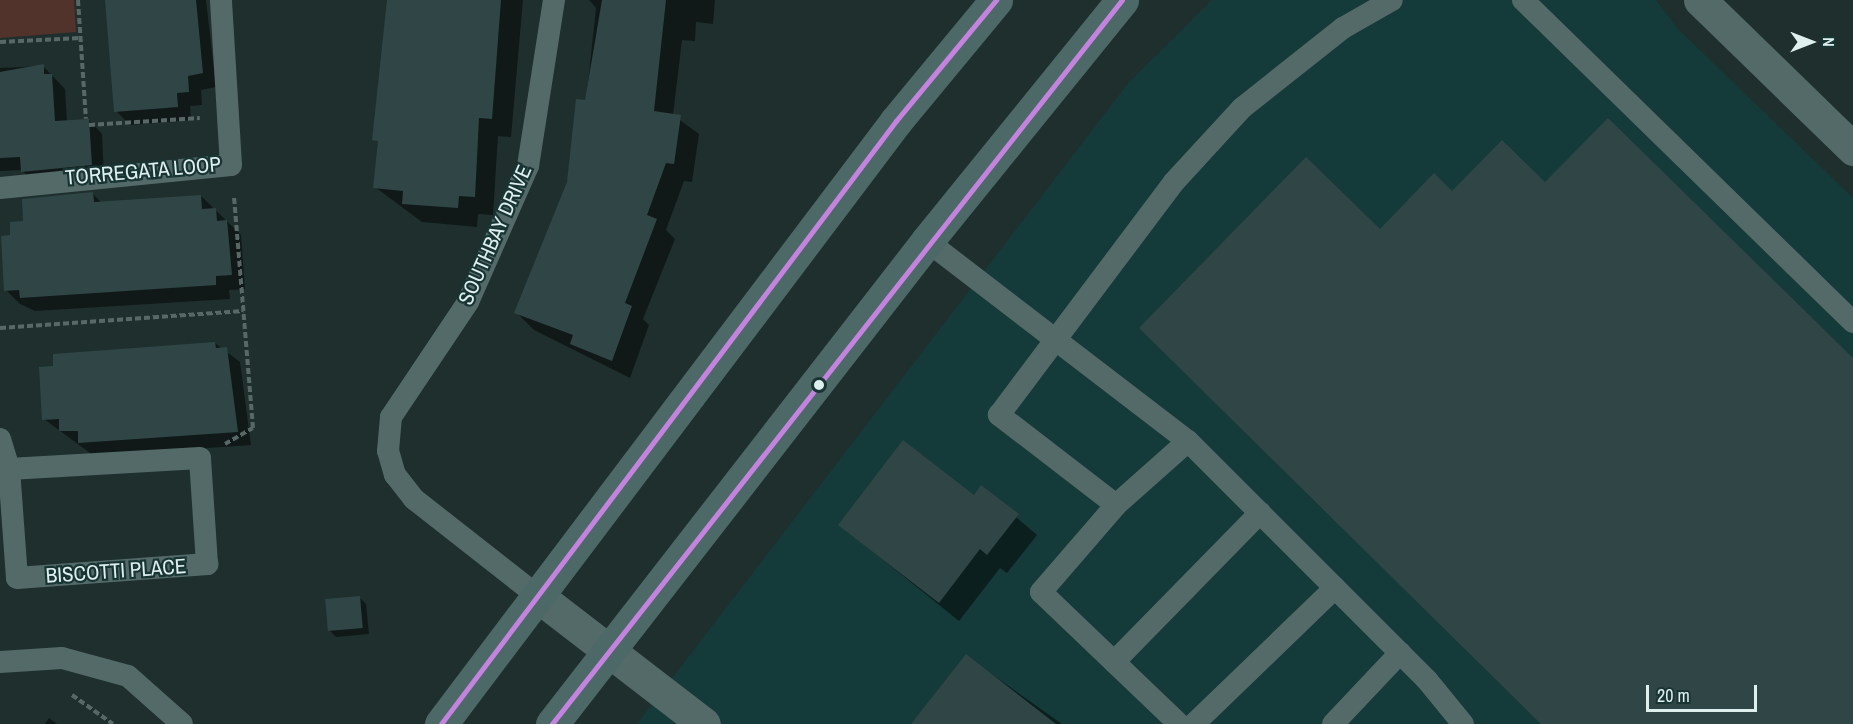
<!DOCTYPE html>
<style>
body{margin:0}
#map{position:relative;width:1853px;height:724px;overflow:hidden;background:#1e2f2e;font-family:"Archivo Narrow",sans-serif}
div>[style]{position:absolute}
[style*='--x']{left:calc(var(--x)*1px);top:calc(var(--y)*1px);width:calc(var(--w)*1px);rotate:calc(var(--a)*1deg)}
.built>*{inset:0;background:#143a39}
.green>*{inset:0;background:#52332c}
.shadow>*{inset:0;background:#0007}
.building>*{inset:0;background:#304646;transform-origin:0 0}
.path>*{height:4px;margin-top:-2px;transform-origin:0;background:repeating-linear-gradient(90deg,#576867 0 6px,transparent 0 9px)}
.service>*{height:22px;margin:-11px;padding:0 11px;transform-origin:11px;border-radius:11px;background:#546a69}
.minor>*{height:33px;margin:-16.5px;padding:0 16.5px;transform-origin:16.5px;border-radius:16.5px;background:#546a69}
.primary>*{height:33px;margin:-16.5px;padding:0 16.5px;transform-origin:16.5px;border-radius:16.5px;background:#4c6967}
.motorway>*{height:33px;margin:-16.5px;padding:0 16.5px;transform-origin:16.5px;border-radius:16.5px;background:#536a68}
.bus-1>*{height:4.5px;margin:-2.25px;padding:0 2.25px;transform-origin:2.25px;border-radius:2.25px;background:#c483df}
.dots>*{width:16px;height:16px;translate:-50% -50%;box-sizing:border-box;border:3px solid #183534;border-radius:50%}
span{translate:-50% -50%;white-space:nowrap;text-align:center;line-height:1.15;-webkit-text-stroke:4.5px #183534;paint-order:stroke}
.street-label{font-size:21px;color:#deefee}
.north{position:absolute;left:1781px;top:12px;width:60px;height:60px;-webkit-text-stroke:4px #183534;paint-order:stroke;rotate:90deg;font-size:16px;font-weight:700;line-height:24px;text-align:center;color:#deefee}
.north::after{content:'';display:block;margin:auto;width:21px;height:27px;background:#deefee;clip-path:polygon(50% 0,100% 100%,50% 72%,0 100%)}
.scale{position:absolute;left:1646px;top:685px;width:111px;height:27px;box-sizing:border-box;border:3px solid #deefee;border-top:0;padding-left:8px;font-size:18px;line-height:21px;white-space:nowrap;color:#deefee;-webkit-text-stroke:4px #183534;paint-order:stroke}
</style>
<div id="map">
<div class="built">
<div style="clip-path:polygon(1212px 0,1656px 0,1678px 29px,1853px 198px,1853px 724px,637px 724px,1129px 82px)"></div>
</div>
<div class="green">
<div style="clip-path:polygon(0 0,74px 0,76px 32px,0 38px)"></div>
</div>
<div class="shadow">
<div style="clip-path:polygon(106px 0,206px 0,216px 87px,201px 90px,202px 105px,190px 106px,191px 120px,130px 125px,116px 111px)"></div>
<div style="clip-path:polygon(388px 0,523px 0,511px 137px,498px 136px,493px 215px,478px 214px,477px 227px,422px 222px,375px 187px)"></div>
<div style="clip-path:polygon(589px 0,715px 0,713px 24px,696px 22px,695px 41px,682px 40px,673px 115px,699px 134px,692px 182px,684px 181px,666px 230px,675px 239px,643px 319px,649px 325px,630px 378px,534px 330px,516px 312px,568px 183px,586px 102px,596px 8px)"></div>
<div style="clip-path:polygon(43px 66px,65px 89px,67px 121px,89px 120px,102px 134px,104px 178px,35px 185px,22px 170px,0 171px,0 68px)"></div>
<div style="clip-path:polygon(93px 194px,102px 203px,201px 196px,241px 235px,245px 289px,229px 290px,230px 299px,35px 311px,20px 304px,6px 290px,12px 236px,24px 223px)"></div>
<div style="clip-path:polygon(215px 343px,240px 362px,251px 445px,94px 456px,44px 419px)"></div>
<div style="clip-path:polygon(981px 487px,1037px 535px,1007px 573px,1000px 568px,959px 621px,840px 525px,974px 497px)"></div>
<div style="clip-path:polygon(359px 597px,366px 604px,369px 634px,336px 637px,329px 630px)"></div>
<div style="clip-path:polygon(966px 656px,1062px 724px,913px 724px)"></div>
<div style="clip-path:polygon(49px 718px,57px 724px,45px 724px)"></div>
</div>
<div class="building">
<div style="clip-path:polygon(105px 0,196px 0,203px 73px,188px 76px,189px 92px,177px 93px,178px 107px,114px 112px)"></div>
<div style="clip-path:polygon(387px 0,501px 0,492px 119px,479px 118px,475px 197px,459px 196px,458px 208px,402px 204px,403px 191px,373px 188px,378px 141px,372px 140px)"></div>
<div style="clip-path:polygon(602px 0,666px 0,654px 111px,681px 115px,674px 164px,666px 163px,647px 215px,657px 219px,625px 303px,632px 306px,612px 361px,570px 344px,573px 335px,514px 313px,567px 182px,576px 99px,585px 100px)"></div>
<div style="clip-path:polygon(44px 64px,44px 74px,52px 74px,55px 121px,89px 119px,92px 165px,21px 172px,20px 157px,0 158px,0 72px)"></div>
<div style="clip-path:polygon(1608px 118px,1853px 358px,1853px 724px,1541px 724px,1139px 328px,1306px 157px,1380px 229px,1434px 173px,1452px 191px,1502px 140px,1545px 182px)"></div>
<div style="clip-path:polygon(93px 192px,94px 202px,201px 195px,202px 209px,216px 208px,217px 221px,227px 220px,232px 275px,216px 276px,216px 285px,20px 298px,19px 290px,4px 291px,1px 236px,10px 235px,10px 222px,23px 221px,22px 199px)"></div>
<div style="clip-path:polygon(215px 342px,216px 348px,227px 347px,238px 432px,78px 443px,78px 431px,59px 431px,59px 419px,42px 420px,39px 367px,53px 366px,53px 354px)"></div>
<div style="clip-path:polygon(903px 440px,974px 495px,981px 485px,1019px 514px,987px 555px,980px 549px,939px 603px,838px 525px)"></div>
<div style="left:360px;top:596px;width:32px;height:35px;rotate:85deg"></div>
<div style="clip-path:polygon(966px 654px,1056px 724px,911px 724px)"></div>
</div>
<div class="path">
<div style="--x:78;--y:0;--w:119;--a:86.2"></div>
<div style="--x:0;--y:42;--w:80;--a:-2.9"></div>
<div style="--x:89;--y:125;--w:111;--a:-3.6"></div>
<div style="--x:0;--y:328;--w:244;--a:-4"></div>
<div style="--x:225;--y:444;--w:32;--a:-30"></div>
<div style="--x:253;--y:428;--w:233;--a:-94.7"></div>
<div style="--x:72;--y:695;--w:50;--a:35.3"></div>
</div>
<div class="service">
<div style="--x:1523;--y:0;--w:461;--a:44.3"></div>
<div style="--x:0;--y:188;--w:232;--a:-5.7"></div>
<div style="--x:231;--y:165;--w:165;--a:-93.5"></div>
<div style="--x:927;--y:241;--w:329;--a:37.5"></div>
<div style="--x:1188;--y:441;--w:338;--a:45"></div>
<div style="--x:1427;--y:680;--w:57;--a:50.7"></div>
<div style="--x:0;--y:439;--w:31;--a:73"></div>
<div style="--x:9;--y:469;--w:109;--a:85.8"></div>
<div style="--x:17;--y:578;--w:191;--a:-4.2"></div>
<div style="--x:207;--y:564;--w:106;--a:-93.8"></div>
<div style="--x:200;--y:458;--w:191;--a:176.7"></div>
<div style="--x:1116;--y:505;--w:148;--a:-142.4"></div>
<div style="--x:999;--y:415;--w:291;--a:-53.1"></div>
<div style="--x:1174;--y:182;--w:100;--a:-47.4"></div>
<div style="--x:1242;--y:108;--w:129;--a:-38.4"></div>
<div style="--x:1343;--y:28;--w:56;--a:-29.7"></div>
<div style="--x:539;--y:597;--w:159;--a:-141.9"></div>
<div style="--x:414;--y:499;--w:31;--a:-128"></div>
<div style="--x:395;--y:475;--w:25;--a:-106"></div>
<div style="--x:388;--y:451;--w:34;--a:-85"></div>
<div style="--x:391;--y:417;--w:138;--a:-56.2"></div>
<div style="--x:468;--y:302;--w:149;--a:-66.2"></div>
<div style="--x:528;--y:166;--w:168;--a:-81.1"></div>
<div style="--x:0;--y:662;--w:62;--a:-3.7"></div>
<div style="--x:62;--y:658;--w:68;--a:15.3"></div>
<div style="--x:128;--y:676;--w:72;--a:41.6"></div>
<div style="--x:1114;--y:662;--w:209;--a:-45.6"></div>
<div style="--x:1179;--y:724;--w:191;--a:-136.3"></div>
<div style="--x:1041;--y:592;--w:115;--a:-49.2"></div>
<div style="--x:1116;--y:505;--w:96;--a:-41.6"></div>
<div style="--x:1194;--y:724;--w:196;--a:-44"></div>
<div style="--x:1333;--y:724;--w:98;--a:-46.7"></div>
</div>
<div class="minor">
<div style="--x:539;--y:597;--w:208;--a:37.6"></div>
</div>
<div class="primary">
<div style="--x:441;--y:724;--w:755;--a:-52.96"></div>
<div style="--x:896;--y:121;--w:157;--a:-50.4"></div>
<div style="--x:552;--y:724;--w:611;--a:-52.17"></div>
<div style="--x:927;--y:241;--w:310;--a:-51"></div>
</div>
<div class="motorway">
<div style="--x:1700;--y:0;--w:214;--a:44.2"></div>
</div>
<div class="bus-1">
<div style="--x:441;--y:724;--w:755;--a:-52.96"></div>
<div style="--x:896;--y:121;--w:157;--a:-50.4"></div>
<div style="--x:552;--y:724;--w:921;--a:-51.79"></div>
</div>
<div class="dots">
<div style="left:819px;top:385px;background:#deefee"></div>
</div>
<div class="street-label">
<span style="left:143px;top:171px;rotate:-5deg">TORREGATA LOOP</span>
<span style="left:495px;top:235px;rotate:-66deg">SOUTHBAY DRIVE</span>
<span style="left:116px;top:571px;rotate:-4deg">BISCOTTI PLACE</span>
</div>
<div class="north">N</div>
<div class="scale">20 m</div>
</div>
